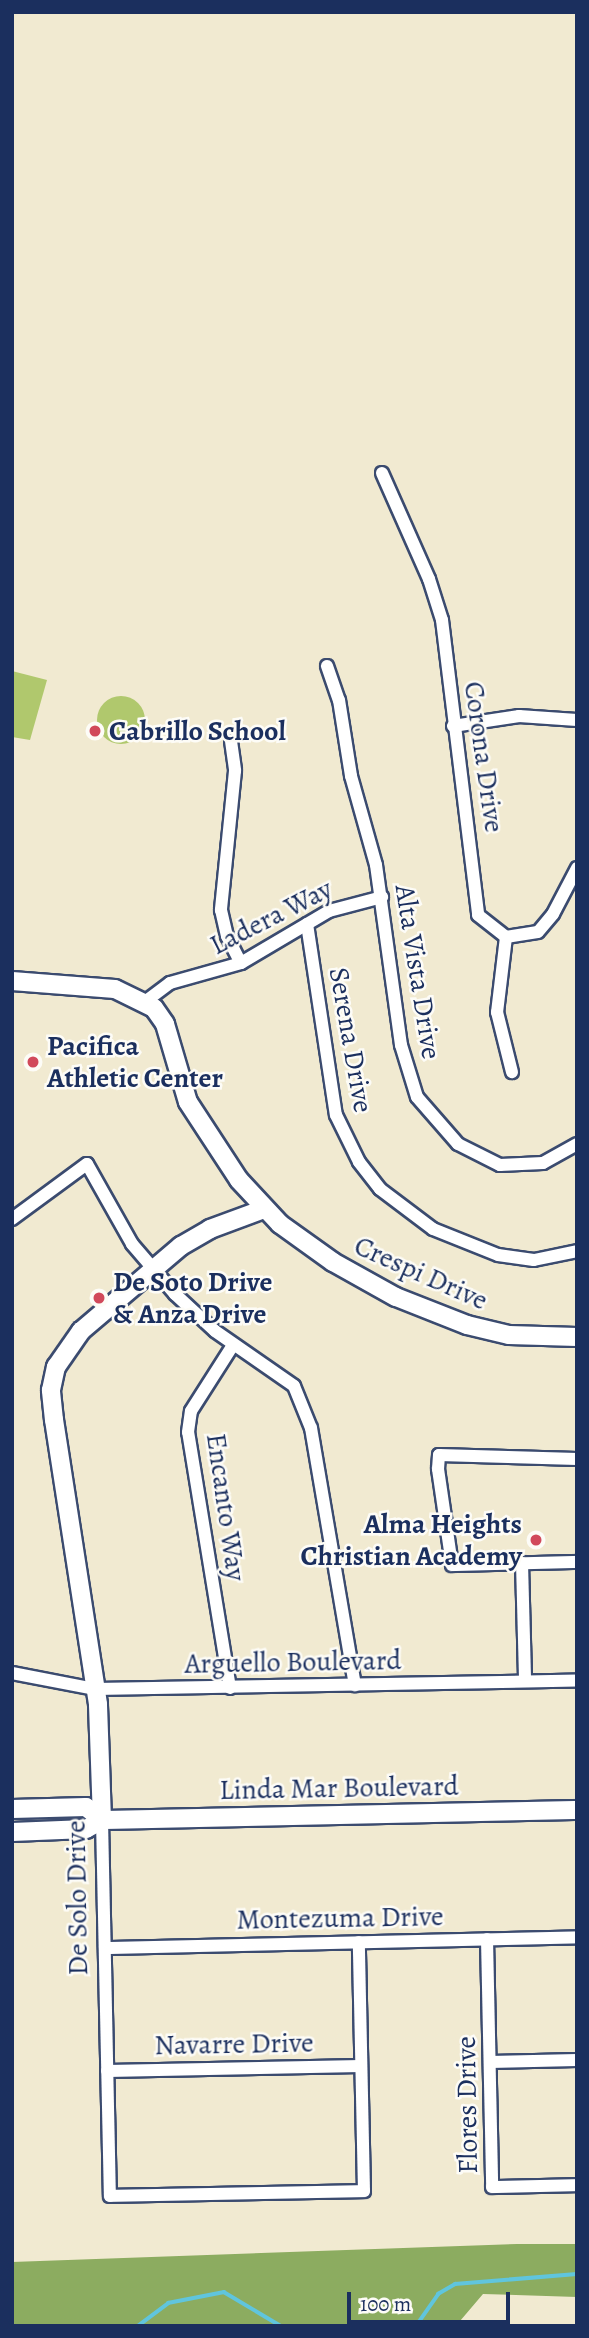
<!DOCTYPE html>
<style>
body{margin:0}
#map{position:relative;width:589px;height:2338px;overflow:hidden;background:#f1ead1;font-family:Alegreya,serif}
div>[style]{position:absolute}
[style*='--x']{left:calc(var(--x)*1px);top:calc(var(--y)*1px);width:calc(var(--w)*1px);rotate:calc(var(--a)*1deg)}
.green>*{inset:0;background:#b0c86d}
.round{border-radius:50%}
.forest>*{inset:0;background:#8cac60}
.stream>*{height:3.5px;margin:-1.75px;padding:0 1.75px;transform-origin:1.75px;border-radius:1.75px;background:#60c5dd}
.roads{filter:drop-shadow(2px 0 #3b4b6f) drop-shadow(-2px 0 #3b4b6f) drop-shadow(0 2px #3b4b6f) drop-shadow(0 -2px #3b4b6f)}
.street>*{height:12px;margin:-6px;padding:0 6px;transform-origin:6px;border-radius:6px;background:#fff}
.secondary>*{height:18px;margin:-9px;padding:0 9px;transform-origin:9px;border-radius:9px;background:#fff}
.dots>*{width:19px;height:19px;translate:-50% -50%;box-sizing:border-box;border:4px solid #fdfcf7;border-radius:50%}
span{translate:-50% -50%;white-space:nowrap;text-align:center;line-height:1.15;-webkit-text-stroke:5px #fdfcf7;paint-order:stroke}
.poi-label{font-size:28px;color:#1b2f5e;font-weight:700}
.left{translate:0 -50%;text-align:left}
.right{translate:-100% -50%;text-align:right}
.street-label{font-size:28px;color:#1b2f5e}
.frame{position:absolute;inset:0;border:14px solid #1b2f5e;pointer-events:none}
.scale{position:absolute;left:347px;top:2292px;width:163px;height:32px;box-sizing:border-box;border:4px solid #1b2f5e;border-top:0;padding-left:9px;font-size:21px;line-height:24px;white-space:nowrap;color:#1b2f5e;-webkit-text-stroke:5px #fdfcf7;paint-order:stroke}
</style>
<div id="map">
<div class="green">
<div style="clip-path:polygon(12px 671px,47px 680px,30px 740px,12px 737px)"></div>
<div class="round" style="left:97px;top:696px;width:48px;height:48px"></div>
</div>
<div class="forest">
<div style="clip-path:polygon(517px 2244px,577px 2244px,577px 2297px,483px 2294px,460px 2321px,469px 2326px,12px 2326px,12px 2262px)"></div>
</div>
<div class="stream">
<div style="--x:138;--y:2326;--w:38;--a:-37"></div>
<div style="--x:168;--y:2303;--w:57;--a:-11.1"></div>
<div style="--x:224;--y:2292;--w:66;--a:30.8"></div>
<div style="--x:416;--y:2326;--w:39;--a:-55"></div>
<div style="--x:438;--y:2294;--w:20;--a:-30"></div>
<div style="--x:455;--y:2284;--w:122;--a:-4.7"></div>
</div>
<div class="roads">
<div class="street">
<div style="--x:382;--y:473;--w:116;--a:66.1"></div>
<div style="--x:429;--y:579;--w:43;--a:72.4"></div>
<div style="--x:442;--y:620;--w:297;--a:83"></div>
<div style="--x:478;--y:915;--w:36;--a:38"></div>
<div style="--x:506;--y:937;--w:32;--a:-9"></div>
<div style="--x:538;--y:932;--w:23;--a:-50"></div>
<div style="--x:553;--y:914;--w:52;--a:-62.4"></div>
<div style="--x:327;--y:666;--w:36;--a:71"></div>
<div style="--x:339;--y:700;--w:77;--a:81"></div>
<div style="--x:351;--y:776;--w:92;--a:74.3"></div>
<div style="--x:376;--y:865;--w:182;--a:82.1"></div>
<div style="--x:401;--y:1045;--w:54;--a:72.9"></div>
<div style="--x:417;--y:1097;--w:62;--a:48.9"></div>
<div style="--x:458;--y:1144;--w:47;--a:26.6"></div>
<div style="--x:500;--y:1165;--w:43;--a:-2.7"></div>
<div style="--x:543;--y:1163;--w:39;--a:-29"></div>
<div style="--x:453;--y:726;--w:67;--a:-8.6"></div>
<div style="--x:519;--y:716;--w:58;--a:3.9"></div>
<div style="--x:231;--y:741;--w:30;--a:82"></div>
<div style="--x:235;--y:771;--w:140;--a:95.8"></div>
<div style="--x:221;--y:910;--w:27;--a:77"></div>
<div style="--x:227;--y:936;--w:30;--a:63"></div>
<div style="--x:307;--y:924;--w:193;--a:81.4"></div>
<div style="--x:336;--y:1115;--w:52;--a:63.9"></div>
<div style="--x:359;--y:1162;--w:34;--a:52"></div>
<div style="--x:380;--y:1189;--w:66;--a:37"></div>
<div style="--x:433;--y:1229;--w:70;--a:21.8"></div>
<div style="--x:498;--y:1255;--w:36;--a:8"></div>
<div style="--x:534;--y:1260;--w:44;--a:-11.8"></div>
<div style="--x:506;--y:937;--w:76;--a:96.8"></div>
<div style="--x:497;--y:1012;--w:62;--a:76"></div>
<div style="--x:146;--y:1001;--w:30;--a:-37"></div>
<div style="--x:170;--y:983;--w:74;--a:-15.7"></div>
<div style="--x:241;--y:963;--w:102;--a:-30.6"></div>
<div style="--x:329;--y:911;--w:55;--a:-14.8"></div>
<div style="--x:12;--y:1219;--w:93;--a:-36.3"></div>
<div style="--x:87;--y:1164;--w:92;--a:60.6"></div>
<div style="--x:132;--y:1244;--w:66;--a:49.3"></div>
<div style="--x:175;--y:1294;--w:54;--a:42.8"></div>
<div style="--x:215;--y:1331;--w:96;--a:34.8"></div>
<div style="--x:294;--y:1386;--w:45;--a:68"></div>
<div style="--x:311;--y:1428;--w:261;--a:80.3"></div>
<div style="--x:577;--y:1459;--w:138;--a:-178.3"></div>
<div style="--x:439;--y:1455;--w:14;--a:94"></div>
<div style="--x:438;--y:1469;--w:97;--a:81.7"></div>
<div style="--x:452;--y:1565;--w:125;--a:-1.4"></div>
<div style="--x:522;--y:1563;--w:118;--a:88.5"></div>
<div style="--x:12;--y:1673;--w:85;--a:10.9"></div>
<div style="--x:95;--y:1689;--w:482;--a:-1"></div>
<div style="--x:230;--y:1688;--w:259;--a:-99.3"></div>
<div style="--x:188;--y:1432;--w:21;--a:-82"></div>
<div style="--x:191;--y:1411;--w:78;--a:-57.5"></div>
<div style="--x:102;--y:1820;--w:376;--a:88.8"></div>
<div style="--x:110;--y:2196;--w:254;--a:-1.1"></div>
<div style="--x:364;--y:2191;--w:249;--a:-91.2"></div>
<div style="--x:487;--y:1939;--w:248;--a:88.8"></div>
<div style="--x:492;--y:2187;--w:85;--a:-1.3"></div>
<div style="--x:105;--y:1948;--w:472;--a:-1.3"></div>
<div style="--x:490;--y:2062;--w:87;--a:-1.3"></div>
<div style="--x:107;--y:2071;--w:254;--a:-1.1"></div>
</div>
<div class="secondary">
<div style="--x:12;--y:981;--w:103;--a:4.4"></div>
<div style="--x:115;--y:989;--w:43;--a:26"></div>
<div style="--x:154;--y:1008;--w:19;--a:55"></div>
<div style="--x:165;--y:1024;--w:81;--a:73.6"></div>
<div style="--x:188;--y:1102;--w:93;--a:56.8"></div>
<div style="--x:239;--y:1180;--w:60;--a:47"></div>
<div style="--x:280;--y:1224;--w:65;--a:35.6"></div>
<div style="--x:333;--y:1262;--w:72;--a:29.1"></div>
<div style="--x:396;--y:1297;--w:76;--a:21.5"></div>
<div style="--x:467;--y:1325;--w:43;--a:13.4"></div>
<div style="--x:509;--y:1335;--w:68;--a:1.7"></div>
<div style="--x:12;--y:1809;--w:74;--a:-1.5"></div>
<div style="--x:86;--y:1807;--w:21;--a:39"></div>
<div style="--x:102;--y:1820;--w:116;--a:-92"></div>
<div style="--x:98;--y:1704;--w:287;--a:-98.8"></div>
<div style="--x:54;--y:1420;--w:30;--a:-96"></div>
<div style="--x:51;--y:1390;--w:24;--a:-78"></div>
<div style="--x:56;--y:1367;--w:44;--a:-55.2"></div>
<div style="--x:81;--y:1331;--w:131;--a:-40.4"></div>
<div style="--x:181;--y:1246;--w:34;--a:-30"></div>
<div style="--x:210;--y:1229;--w:58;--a:-20.3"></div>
<div style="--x:12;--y:1832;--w:74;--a:-2.3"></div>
<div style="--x:86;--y:1829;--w:18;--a:-29"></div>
<div style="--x:102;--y:1820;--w:475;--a:-1.2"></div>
</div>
</div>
<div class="dots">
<div style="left:95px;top:731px;background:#d1495b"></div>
<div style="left:33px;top:1062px;background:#d1495b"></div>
<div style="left:99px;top:1298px;background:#d1495b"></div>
<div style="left:536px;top:1540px;background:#d1495b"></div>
</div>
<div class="poi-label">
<span class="left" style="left:109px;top:731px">Cabrillo School</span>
<span class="left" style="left:47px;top:1062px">Pacifica<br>Athletic Center</span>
<span class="left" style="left:113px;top:1298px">De Soto Drive<br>&amp; Anza Drive</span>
<span class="right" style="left:522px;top:1540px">Alma Heights<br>Christian Academy</span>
</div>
<div class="street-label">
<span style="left:484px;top:757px;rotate:82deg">Corona Drive</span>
<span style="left:271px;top:917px;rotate:-27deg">Ladera Way</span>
<span style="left:418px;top:972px;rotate:81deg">Alta Vista Drive</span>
<span style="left:351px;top:1040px;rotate:80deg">Serena Drive</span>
<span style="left:421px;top:1273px;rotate:24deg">Crespi Drive</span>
<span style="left:226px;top:1507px;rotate:82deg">Encanto Way</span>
<span style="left:293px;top:1662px;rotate:-1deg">Arguello Boulevard</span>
<span style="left:339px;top:1788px;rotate:-1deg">Linda Mar Boulevard</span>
<span style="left:77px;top:1898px;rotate:-91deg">De Solo Drive</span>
<span style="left:340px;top:1918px;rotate:-1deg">Montezuma Drive</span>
<span style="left:234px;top:2044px;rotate:-1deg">Navarre Drive</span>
<span style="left:467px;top:2105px;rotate:-91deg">Flores Drive</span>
</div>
<div class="frame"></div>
<div class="scale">100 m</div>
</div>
